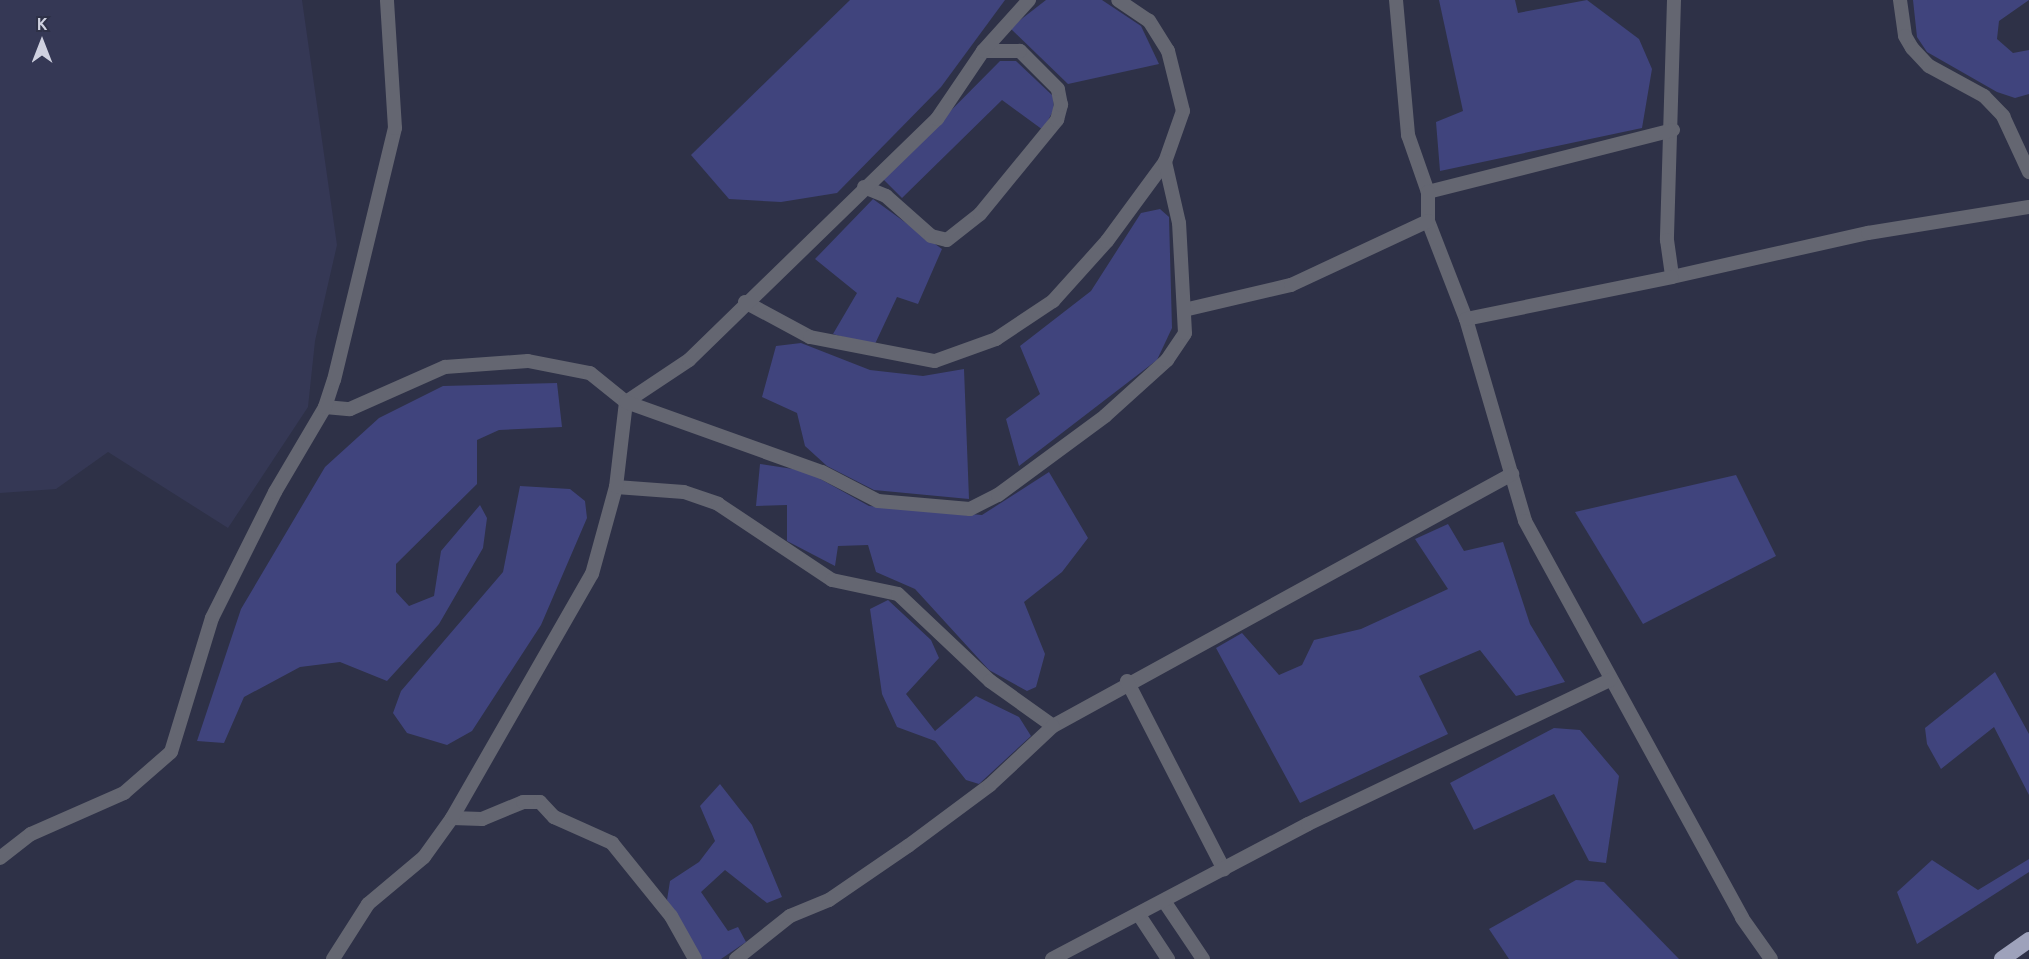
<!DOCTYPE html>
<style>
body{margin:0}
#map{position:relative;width:2029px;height:959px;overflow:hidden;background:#2e3147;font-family:Ubuntu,sans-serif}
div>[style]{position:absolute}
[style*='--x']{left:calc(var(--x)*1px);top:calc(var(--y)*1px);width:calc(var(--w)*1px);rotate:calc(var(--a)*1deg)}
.built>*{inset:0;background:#353855}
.green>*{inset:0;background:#40447d}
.minor>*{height:14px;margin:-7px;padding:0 7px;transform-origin:7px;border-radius:7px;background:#646671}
.trunk>*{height:16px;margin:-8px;padding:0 8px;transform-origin:8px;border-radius:8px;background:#9ea2bb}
span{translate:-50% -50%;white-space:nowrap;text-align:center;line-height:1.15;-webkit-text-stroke:4.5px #2e3147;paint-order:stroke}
.north{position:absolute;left:12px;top:12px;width:60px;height:60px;-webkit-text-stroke:4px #2e3147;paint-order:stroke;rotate:0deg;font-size:16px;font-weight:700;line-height:24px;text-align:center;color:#cfd1e0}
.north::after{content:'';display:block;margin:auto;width:21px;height:27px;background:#cfd1e0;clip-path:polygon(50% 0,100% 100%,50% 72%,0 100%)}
</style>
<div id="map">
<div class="built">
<div style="clip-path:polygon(0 0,302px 0,337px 245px,315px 341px,308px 407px,228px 528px,108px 452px,56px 489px,0 493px)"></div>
</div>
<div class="green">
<div style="clip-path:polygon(850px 0,1005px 0,941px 87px,837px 193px,781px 202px,729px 199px,691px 155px)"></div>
<div style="clip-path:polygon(1046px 0,1102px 0,1141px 26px,1159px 64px,1068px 84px,1010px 28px)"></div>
<div style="clip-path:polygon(1439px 0,1515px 0,1518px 13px,1587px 0,1639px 39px,1652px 69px,1642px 128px,1440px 171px,1436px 122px,1463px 111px)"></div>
<div style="clip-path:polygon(1913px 0,2029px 0,1999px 21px,1997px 39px,2013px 53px,2029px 50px,2029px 94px,2015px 98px,1997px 92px,1927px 52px,1917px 37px)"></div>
<div style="clip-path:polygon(1000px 61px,1016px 61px,1053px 96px,1054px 109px,1043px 130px,1002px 100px,902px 198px,883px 179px)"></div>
<div style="clip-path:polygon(873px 199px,942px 249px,918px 304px,897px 297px,874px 346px,833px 334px,857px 293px,815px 259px)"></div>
<div style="clip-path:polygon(1160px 209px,1169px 217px,1172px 328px,1157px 360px,1019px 466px,1006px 419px,1040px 394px,1020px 346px,1091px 291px,1141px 213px)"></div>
<div style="clip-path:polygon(801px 343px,870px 370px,923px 376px,964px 369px,969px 499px,874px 490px,827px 466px,805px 446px,797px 413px,762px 397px,776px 346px)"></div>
<div style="clip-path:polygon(557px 383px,562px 427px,499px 430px,477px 440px,477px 484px,396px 564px,396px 592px,409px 606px,434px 596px,441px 551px,480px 505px,487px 518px,483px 548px,439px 624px,387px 681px,340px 662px,300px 667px,244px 697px,224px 743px,197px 741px,241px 609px,325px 467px,379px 418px,443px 386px)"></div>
<div style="clip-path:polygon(760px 464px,806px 471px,869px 506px,982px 515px,1049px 472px,1088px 538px,1062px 572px,1024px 602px,1045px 654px,1036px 687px,1027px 691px,989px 670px,915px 589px,876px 572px,868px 545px,838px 546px,835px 566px,787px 541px,787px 505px,756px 506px)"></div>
<div style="clip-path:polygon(1736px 475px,1776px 556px,1643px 624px,1575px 512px)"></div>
<div style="clip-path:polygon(520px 486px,570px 489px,585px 501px,587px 518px,541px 625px,472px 731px,447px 745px,407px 733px,393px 713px,401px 691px,503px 572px)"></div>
<div style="clip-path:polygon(1448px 524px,1464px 551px,1503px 542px,1530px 624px,1565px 682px,1516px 696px,1480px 650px,1419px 676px,1448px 734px,1300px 803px,1216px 648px,1242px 633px,1279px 675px,1302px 665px,1314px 640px,1361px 629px,1448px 589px,1415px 539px)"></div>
<div style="clip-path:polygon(888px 600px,931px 640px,939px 658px,906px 694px,935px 731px,976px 696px,1019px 717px,1031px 736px,979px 784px,966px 780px,935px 741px,897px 727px,882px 694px,870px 609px)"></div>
<div style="clip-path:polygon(1995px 672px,2029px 734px,2029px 795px,1994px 727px,1941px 769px,1927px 744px,1925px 728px)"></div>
<div style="clip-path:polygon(1554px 728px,1580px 730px,1619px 776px,1606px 863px,1589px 861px,1554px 794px,1474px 830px,1450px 783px)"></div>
<div style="clip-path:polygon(720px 784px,752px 825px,782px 897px,767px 903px,725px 870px,701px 892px,728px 931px,738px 927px,746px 942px,721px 959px,700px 959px,667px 900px,670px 881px,699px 862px,715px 841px,700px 806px)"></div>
<div style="clip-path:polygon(2029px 859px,2029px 872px,1917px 944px,1897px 892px,1932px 860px,1978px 890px)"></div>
<div style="clip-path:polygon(1576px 880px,1604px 882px,1679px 959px,1509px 959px,1489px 929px)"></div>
</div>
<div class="minor">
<div style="--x:1396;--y:0;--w:136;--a:84.9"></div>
<div style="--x:1408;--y:135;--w:60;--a:70.7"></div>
<div style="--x:1674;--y:0;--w:240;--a:91.7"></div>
<div style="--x:1667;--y:240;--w:37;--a:82"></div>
<div style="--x:1672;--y:277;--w:201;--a:-12.7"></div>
<div style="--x:1868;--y:233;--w:163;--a:-9.2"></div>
<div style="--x:1900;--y:0;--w:36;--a:82"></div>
<div style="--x:1905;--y:36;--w:14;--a:60"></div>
<div style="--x:1912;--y:48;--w:25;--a:47"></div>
<div style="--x:1929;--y:66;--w:63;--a:28.6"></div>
<div style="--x:1984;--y:96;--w:28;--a:46"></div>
<div style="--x:2003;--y:116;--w:62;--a:65.1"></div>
<div style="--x:1673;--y:130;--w:253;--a:165.8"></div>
<div style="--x:1428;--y:192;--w:29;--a:90"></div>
<div style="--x:1428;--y:221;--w:105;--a:68.8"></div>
<div style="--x:1466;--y:319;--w:210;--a:73.7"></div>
<div style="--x:1525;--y:521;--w:452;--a:61.3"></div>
<div style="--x:1742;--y:918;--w:50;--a:54.7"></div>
<div style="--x:864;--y:187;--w:24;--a:22"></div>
<div style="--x:886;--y:196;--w:60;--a:41.6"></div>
<div style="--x:931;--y:236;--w:16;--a:14"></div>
<div style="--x:947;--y:240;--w:42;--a:-38.2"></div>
<div style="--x:980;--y:214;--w:122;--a:-50.7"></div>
<div style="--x:1057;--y:120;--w:16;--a:-75"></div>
<div style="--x:1061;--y:105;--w:16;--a:-101"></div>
<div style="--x:1058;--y:89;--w:54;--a:-135"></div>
<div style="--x:1020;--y:51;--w:37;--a:180"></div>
<div style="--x:745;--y:302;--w:74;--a:28.3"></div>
<div style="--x:810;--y:337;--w:127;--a:10.9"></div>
<div style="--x:935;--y:361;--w:65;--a:-19.8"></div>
<div style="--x:996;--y:339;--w:69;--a:-33.7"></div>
<div style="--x:1053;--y:301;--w:81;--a:-48"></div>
<div style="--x:1107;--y:241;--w:98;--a:-53.7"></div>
<div style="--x:1165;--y:162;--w:54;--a:-70.6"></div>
<div style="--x:1183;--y:111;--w:62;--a:-104"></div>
<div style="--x:1168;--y:51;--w:36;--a:-122"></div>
<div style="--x:1149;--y:21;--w:37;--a:-146"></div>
<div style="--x:1184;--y:310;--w:110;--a:-13.2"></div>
<div style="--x:1291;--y:285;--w:151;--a:-25"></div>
<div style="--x:1466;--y:319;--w:210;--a:-11.5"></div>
<div style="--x:325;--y:407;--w:25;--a:5"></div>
<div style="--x:350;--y:409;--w:104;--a:-23.9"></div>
<div style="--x:445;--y:367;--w:83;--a:-4.1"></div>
<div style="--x:528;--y:361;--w:63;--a:11"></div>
<div style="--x:590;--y:373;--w:46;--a:38.9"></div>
<div style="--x:626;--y:402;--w:76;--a:-33.7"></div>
<div style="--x:689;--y:360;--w:346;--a:-44.2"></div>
<div style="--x:937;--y:119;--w:82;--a:-55.9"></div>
<div style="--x:983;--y:51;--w:69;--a:-48"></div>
<div style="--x:616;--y:487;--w:68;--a:4.2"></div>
<div style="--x:684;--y:492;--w:36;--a:19"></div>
<div style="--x:718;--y:504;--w:137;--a:33.7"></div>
<div style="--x:832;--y:580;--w:67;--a:12"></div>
<div style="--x:898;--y:594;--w:127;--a:43.4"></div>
<div style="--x:990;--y:681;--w:77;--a:35.5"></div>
<div style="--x:1053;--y:726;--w:524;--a:-28.77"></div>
<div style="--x:1127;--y:681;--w:212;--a:62.8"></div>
<div style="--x:452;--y:818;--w:30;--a:2"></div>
<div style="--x:482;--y:819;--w:44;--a:-22.5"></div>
<div style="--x:523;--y:802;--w:17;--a:0"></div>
<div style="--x:540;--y:802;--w:21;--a:47"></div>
<div style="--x:554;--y:817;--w:64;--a:24.1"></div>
<div style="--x:612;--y:843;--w:94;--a:51.1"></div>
<div style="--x:671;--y:916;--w:49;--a:60.8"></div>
<div style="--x:0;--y:858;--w:39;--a:-38"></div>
<div style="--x:31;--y:834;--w:102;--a:-23.8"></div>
<div style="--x:124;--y:793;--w:62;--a:-41.1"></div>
<div style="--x:171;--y:752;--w:140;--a:-73"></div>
<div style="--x:212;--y:618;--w:141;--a:-63.4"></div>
<div style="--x:275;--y:492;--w:99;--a:-59.5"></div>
<div style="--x:325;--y:407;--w:28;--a:-72"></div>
<div style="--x:334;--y:380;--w:259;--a:-76.4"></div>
<div style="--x:395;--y:128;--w:128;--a:-93.6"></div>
<div style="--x:1164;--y:901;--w:70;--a:56.1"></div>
<div style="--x:1139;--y:915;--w:53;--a:56.6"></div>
<div style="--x:333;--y:959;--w:65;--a:-57.5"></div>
<div style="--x:368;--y:904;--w:73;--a:-40"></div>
<div style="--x:424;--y:857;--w:48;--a:-54.3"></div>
<div style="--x:452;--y:818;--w:281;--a:-60.2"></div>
<div style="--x:592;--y:574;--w:90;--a:-74.6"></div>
<div style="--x:616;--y:487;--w:86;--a:-83.3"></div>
<div style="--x:626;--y:402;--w:208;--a:19.7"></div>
<div style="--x:822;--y:472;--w:63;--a:27.4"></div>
<div style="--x:878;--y:501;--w:92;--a:5"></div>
<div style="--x:970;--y:509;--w:31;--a:-27"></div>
<div style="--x:998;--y:495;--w:133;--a:-36.4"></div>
<div style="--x:1105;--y:416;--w:84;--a:-42.1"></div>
<div style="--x:1167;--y:360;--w:32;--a:-56"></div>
<div style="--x:1185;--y:333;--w:110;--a:-93.1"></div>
<div style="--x:1179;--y:223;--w:63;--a:-102.9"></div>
<div style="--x:736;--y:959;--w:69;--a:-38.5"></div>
<div style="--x:790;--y:916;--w:42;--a:-22.3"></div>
<div style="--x:829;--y:900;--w:96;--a:-34.4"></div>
<div style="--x:908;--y:846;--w:102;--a:-36.6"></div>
<div style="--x:990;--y:785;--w:86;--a:-43.1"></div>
<div style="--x:1052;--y:959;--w:289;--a:-27.8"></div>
<div style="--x:1308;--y:824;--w:335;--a:-25.5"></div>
</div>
<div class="trunk">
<div style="--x:2002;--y:959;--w:33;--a:-35"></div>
</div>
<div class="north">K</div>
</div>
